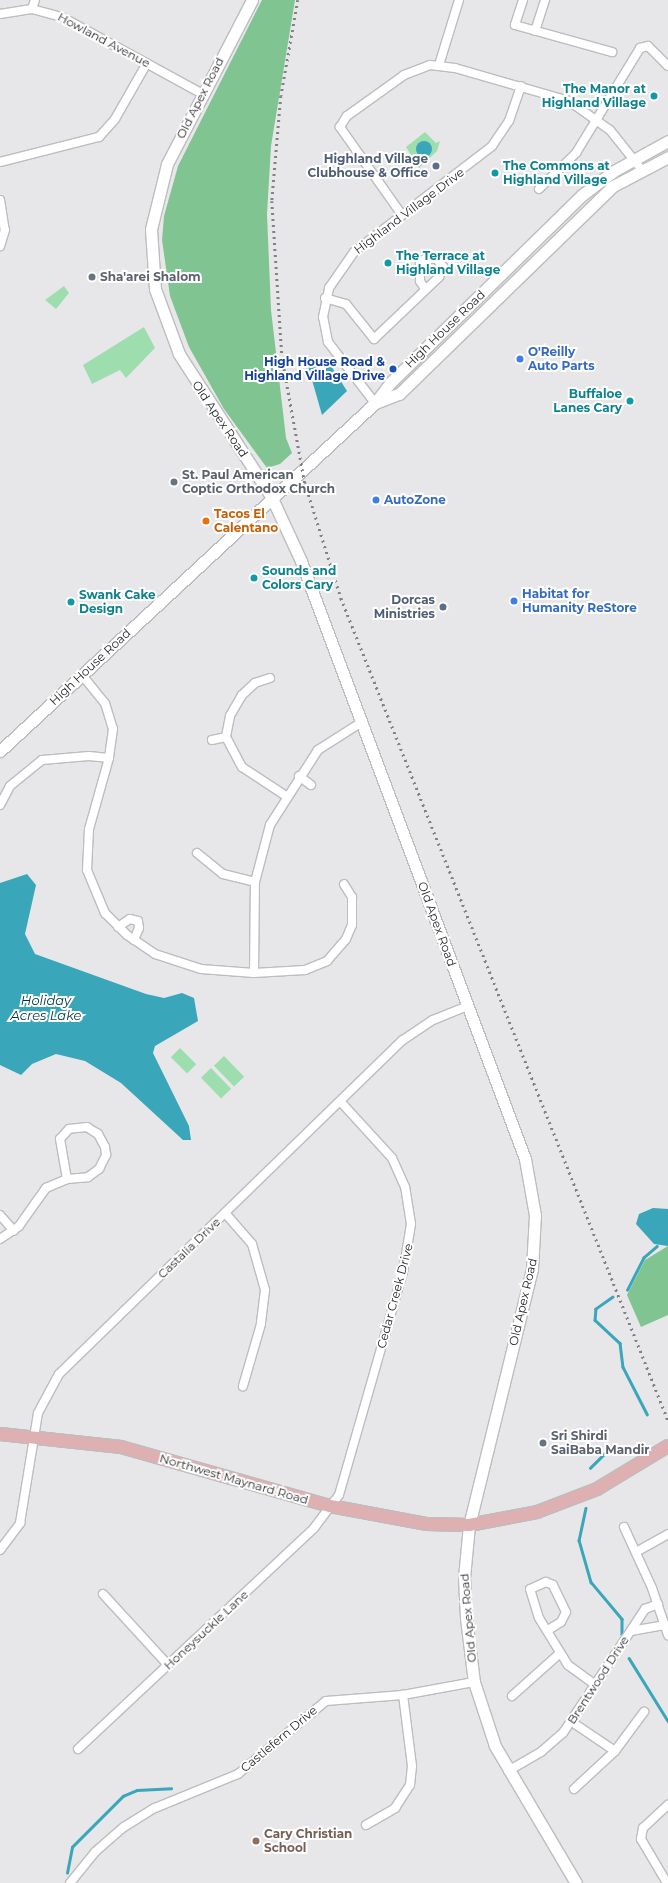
<!DOCTYPE html>
<style>
body{margin:0}
#map{position:relative;width:668px;height:1883px;overflow:hidden;background:#e7e7ea;font-family:Montserrat,sans-serif}
div>[style]{position:absolute}
[style*='--x']{left:calc(var(--x)*1px);top:calc(var(--y)*1px);width:calc(var(--w)*1px);rotate:calc(var(--a)*1deg)}
.green>*{inset:0;background:#9edeae;transform-origin:0 0}
.forest>*{inset:0;background:#80c492}
.water>*{inset:0;background:#39a6ba}
.round{border-radius:50%}
.stream>*{height:2.5px;margin:-1.25px;padding:0 1.25px;transform-origin:1.25px;border-radius:1.25px;background:#39a6ba}
.roads{filter:drop-shadow(1px 0 #bcbdbf) drop-shadow(-1px 0 #bcbdbf) drop-shadow(0 1px #bcbdbf) drop-shadow(0 -1px #bcbdbf)}
.street>*{height:8px;margin:-4px;padding:0 4px;transform-origin:4px;border-radius:4px;background:#fff}
.secondary>*{height:11px;margin:-5.5px;padding:0 5.5px;transform-origin:5.5px;border-radius:5.5px;background:#fff}
.primary>*{height:12px;margin:-6px;padding:0 6px;transform-origin:6px;border-radius:6px;background:#dfb0b2}
.rail>*{height:2.5px;margin-top:-1.25px;transform-origin:0;background:repeating-linear-gradient(90deg,#828284 0 2px,transparent 0 6px)}
.dots>*{width:11px;height:11px;translate:-50% -50%;box-sizing:border-box;border:2px solid #fff;border-radius:50%}
span{translate:-50% -50%;white-space:nowrap;text-align:center;line-height:1.15;-webkit-text-stroke:4px #fff;paint-order:stroke}
.street-label{font-size:12px;color:#262727}
.culture-label{font-size:12px;color:#0d838f;font-weight:700}
.right{translate:-100% -50%;text-align:right}
.left{translate:0 -50%;text-align:left}
.service-label{font-size:12px;color:#4e5e75;font-weight:700}
.worship-label{font-size:12px;color:#5b616d;font-weight:700}
.shop-label{font-size:12px;color:#366cbe;font-weight:700}
.transit-label{font-size:12px;color:#164399;font-weight:700}
.food-label{font-size:12px;color:#c56008;font-weight:700}
.education-label{font-size:12px;color:#785e54;font-weight:700}
.water-label{font-size:13px;color:#00343d;font-style:italic}
</style>
<div id="map">
<div class="green">
<div style="clip-path:polygon(425px 132px,436px 143px,440px 141px,437px 151px,419px 168px,406px 147px)"></div>
<div style="clip-path:polygon(64px 286px,69px 293px,56px 309px,45px 300px)"></div>
<div style="clip-path:polygon(144px 327px,155px 348px,126px 378px,120px 370px,92px 384px,83px 365px)"></div>
<div style="left:180px;top:1048px;width:23px;height:13px;rotate:45deg"></div>
<div style="left:224px;top:1056px;width:29px;height:14px;rotate:46deg"></div>
<div style="left:211px;top:1068px;width:29px;height:14px;rotate:46deg"></div>
</div>
<div class="forest">
<div style="clip-path:polygon(262px 0,295px 0,271px 146px,267px 214px,271px 310px,286px 438px,292px 453px,280px 464px,267px 468px,224px 409px,189px 347px,170px 296px,162px 240px,164px 216px,178px 166px)"></div>
<div style="clip-path:polygon(668px 1246px,668px 1315px,641px 1327px,627px 1295px,645px 1260px)"></div>
</div>
<div class="water">
<div class="round" style="left:416px;top:141px;width:16px;height:16px"></div>
<div style="clip-path:polygon(319px 357px,326px 358px,347px 391px,322px 415px,308px 366px,309px 361px)"></div>
<div style="clip-path:polygon(27px 874px,36px 885px,25px 934px,35px 954px,146px 994px,164px 998px,182px 993px,194px 998px,198px 1021px,155px 1046px,153px 1053px,189px 1126px,191px 1140px,183px 1140px,121px 1083px,85px 1061px,56px 1054px,32px 1064px,21px 1075px,0 1065px,0 883px)"></div>
<div style="clip-path:polygon(653px 1208px,668px 1209px,668px 1246px,654px 1244px,636px 1224px,639px 1214px)"></div>
</div>
<div class="stream">
<div style="--x:627;--y:1290;--w:36;--a:-63"></div>
<div style="--x:643;--y:1258;--w:18;--a:-41"></div>
<div style="--x:613;--y:1297;--w:21;--a:145"></div>
<div style="--x:596;--y:1309;--w:11;--a:95"></div>
<div style="--x:595;--y:1320;--w:34;--a:43"></div>
<div style="--x:620;--y:1343;--w:24;--a:83"></div>
<div style="--x:623;--y:1367;--w:53;--a:62.9"></div>
<div style="--x:590;--y:1468;--w:24;--a:-45"></div>
<div style="--x:586;--y:1508;--w:33;--a:102"></div>
<div style="--x:579;--y:1540;--w:44;--a:74.1"></div>
<div style="--x:591;--y:1582;--w:48;--a:50"></div>
<div style="--x:622;--y:1619;--w:15;--a:90"></div>
<div style="--x:629;--y:1658;--w:74;--a:58.2"></div>
<div style="--x:67;--y:1873;--w:26;--a:-79"></div>
<div style="--x:72;--y:1847;--w:72;--a:-45"></div>
<div style="--x:123;--y:1796;--w:15;--a:-23"></div>
<div style="--x:137;--y:1790;--w:34;--a:-3"></div>
</div>
<div class="roads">
<div class="street">
<div style="--x:523;--y:0;--w:26;--a:108"></div>
<div style="--x:515;--y:25;--w:101;--a:15.6"></div>
<div style="--x:32;--y:9;--w:9;--a:-72"></div>
<div style="--x:0;--y:14;--w:32;--a:-9"></div>
<div style="--x:32;--y:9;--w:31;--a:15"></div>
<div style="--x:62;--y:17;--w:158;--a:28.7"></div>
<div style="--x:535;--y:31;--w:33;--a:-72"></div>
<div style="--x:439;--y:65;--w:68;--a:-72.9"></div>
<div style="--x:0;--y:162;--w:102;--a:-14.2"></div>
<div style="--x:99;--y:137;--w:24;--a:-48"></div>
<div style="--x:115;--y:119;--w:64;--a:-60.3"></div>
<div style="--x:539;--y:189;--w:52;--a:-44.2"></div>
<div style="--x:576;--y:153;--w:123;--a:-58.6"></div>
<div style="--x:640;--y:48;--w:8;--a:-14"></div>
<div style="--x:648;--y:46;--w:28;--a:45"></div>
<div style="--x:0;--y:200;--w:30;--a:81"></div>
<div style="--x:5;--y:230;--w:17;--a:107"></div>
<div style="--x:402;--y:215;--w:108;--a:-125.2"></div>
<div style="--x:340;--y:127;--w:13;--a:-58"></div>
<div style="--x:347;--y:116;--w:70;--a:-35.7"></div>
<div style="--x:404;--y:75;--w:28;--a:-21"></div>
<div style="--x:430;--y:65;--w:25;--a:7"></div>
<div style="--x:455;--y:68;--w:119;--a:16.1"></div>
<div style="--x:569;--y:101;--w:50;--a:35.3"></div>
<div style="--x:610;--y:130;--w:50;--a:51.5"></div>
<div style="--x:325;--y:298;--w:22;--a:16"></div>
<div style="--x:346;--y:304;--w:45;--a:51.3"></div>
<div style="--x:374;--y:339;--w:90;--a:-43.6"></div>
<div style="--x:439;--y:277;--w:11;--a:-68"></div>
<div style="--x:443;--y:267;--w:10;--a:-127"></div>
<div style="--x:437;--y:259;--w:12;--a:180"></div>
<div style="--x:425;--y:259;--w:7;--a:135"></div>
<div style="--x:420;--y:264;--w:17;--a:90"></div>
<div style="--x:420;--y:281;--w:9;--a:58"></div>
<div style="--x:375;--y:403;--w:77;--a:-127.6"></div>
<div style="--x:328;--y:342;--w:25;--a:-101"></div>
<div style="--x:323;--y:317;--w:30;--a:-78"></div>
<div style="--x:329;--y:288;--w:44;--a:-55.2"></div>
<div style="--x:354;--y:252;--w:174;--a:-37.5"></div>
<div style="--x:492;--y:146;--w:30;--a:-56"></div>
<div style="--x:509;--y:121;--w:37;--a:-71"></div>
<div style="--x:82;--y:675;--w:36;--a:51"></div>
<div style="--x:105;--y:703;--w:27;--a:73"></div>
<div style="--x:113;--y:729;--w:29;--a:98"></div>
<div style="--x:109;--y:758;--w:74;--a:105.7"></div>
<div style="--x:89;--y:829;--w:41;--a:92.8"></div>
<div style="--x:87;--y:870;--w:47;--a:67.3"></div>
<div style="--x:105;--y:913;--w:31;--a:45"></div>
<div style="--x:127;--y:935;--w:34;--a:34"></div>
<div style="--x:155;--y:954;--w:48;--a:18.1"></div>
<div style="--x:201;--y:969;--w:53;--a:4.3"></div>
<div style="--x:254;--y:973;--w:51;--a:-3.4"></div>
<div style="--x:305;--y:970;--w:24;--a:-22"></div>
<div style="--x:327;--y:961;--w:29;--a:-49"></div>
<div style="--x:346;--y:939;--w:15;--a:-67"></div>
<div style="--x:352;--y:925;--w:28;--a:-90"></div>
<div style="--x:352;--y:897;--w:15;--a:-122"></div>
<div style="--x:270;--y:678;--w:16;--a:162"></div>
<div style="--x:255;--y:683;--w:18;--a:137"></div>
<div style="--x:242;--y:695;--w:24;--a:120"></div>
<div style="--x:230;--y:716;--w:21;--a:101"></div>
<div style="--x:226;--y:737;--w:34;--a:62"></div>
<div style="--x:242;--y:767;--w:53;--a:33.4"></div>
<div style="--x:212;--y:740;--w:14;--a:-12"></div>
<div style="--x:299;--y:776;--w:15;--a:37"></div>
<div style="--x:0;--y:805;--w:21;--a:-62"></div>
<div style="--x:10;--y:786;--w:41;--a:-39.1"></div>
<div style="--x:42;--y:760;--w:47;--a:-4.9"></div>
<div style="--x:89;--y:756;--w:20;--a:6"></div>
<div style="--x:197;--y:853;--w:33;--a:39"></div>
<div style="--x:223;--y:874;--w:33;--a:14"></div>
<div style="--x:118;--y:927;--w:14;--a:-34"></div>
<div style="--x:130;--y:919;--w:8;--a:14"></div>
<div style="--x:138;--y:921;--w:7;--a:82"></div>
<div style="--x:139;--y:928;--w:13;--a:113"></div>
<div style="--x:254;--y:973;--w:91;--a:-89.4"></div>
<div style="--x:255;--y:882;--w:59;--a:-75.3"></div>
<div style="--x:270;--y:825;--w:89;--a:-57.4"></div>
<div style="--x:318;--y:750;--w:52;--a:-32.5"></div>
<div style="--x:225;--y:1213;--w:41;--a:48.9"></div>
<div style="--x:252;--y:1244;--w:48;--a:74.2"></div>
<div style="--x:265;--y:1290;--w:34;--a:97"></div>
<div style="--x:261;--y:1324;--w:65;--a:106.2"></div>
<div style="--x:0;--y:1215;--w:21;--a:49"></div>
<div style="--x:0;--y:1239;--w:23;--a:-34"></div>
<div style="--x:19;--y:1226;--w:47;--a:-54.6"></div>
<div style="--x:46;--y:1188;--w:23;--a:-23"></div>
<div style="--x:67;--y:1179;--w:21;--a:-5"></div>
<div style="--x:88;--y:1177;--w:14;--a:-36"></div>
<div style="--x:99;--y:1169;--w:16;--a:-63"></div>
<div style="--x:106;--y:1155;--w:8;--a:-97"></div>
<div style="--x:105;--y:1147;--w:15;--a:-118"></div>
<div style="--x:98;--y:1134;--w:13;--a:-148"></div>
<div style="--x:87;--y:1127;--w:18;--a:174"></div>
<div style="--x:69;--y:1129;--w:13;--a:132"></div>
<div style="--x:60;--y:1139;--w:41;--a:80.1"></div>
<div style="--x:624;--y:1527;--w:67;--a:65.3"></div>
<div style="--x:652;--y:1588;--w:50;--a:71.2"></div>
<div style="--x:0;--y:1550;--w:34;--a:-53"></div>
<div style="--x:20;--y:1523;--w:111;--a:-80.7"></div>
<div style="--x:38;--y:1413;--w:44;--a:-61.7"></div>
<div style="--x:59;--y:1374;--w:479;--a:-44.2"></div>
<div style="--x:403;--y:1040;--w:36;--a:-34"></div>
<div style="--x:433;--y:1020;--w:37;--a:-22"></div>
<div style="--x:636;--y:1552;--w:37;--a:-29"></div>
<div style="--x:103;--y:1594;--w:96;--a:47.5"></div>
<div style="--x:548;--y:1630;--w:15;--a:-32"></div>
<div style="--x:561;--y:1622;--w:11;--a:-63"></div>
<div style="--x:566;--y:1612;--w:30;--a:-116"></div>
<div style="--x:553;--y:1585;--w:8;--a:-157"></div>
<div style="--x:546;--y:1582;--w:17;--a:156"></div>
<div style="--x:530;--y:1589;--w:30;--a:73"></div>
<div style="--x:539;--y:1618;--w:55;--a:58.3"></div>
<div style="--x:568;--y:1665;--w:31;--a:36"></div>
<div style="--x:631;--y:1631;--w:35;--a:-10"></div>
<div style="--x:512;--y:1696;--w:63;--a:-41.8"></div>
<div style="--x:572;--y:1722;--w:52;--a:34"></div>
<div style="--x:78;--y:1749;--w:323;--a:-43.1"></div>
<div style="--x:314;--y:1528;--w:41;--a:-52.9"></div>
<div style="--x:339;--y:1495;--w:232;--a:-74"></div>
<div style="--x:403;--y:1272;--w:49;--a:-80.5"></div>
<div style="--x:411;--y:1224;--w:37;--a:-99"></div>
<div style="--x:405;--y:1187;--w:32;--a:-114"></div>
<div style="--x:392;--y:1158;--w:77;--a:-132.4"></div>
<div style="--x:508;--y:1771;--w:39;--a:-30"></div>
<div style="--x:542;--y:1751;--w:28;--a:-41"></div>
<div style="--x:563;--y:1733;--w:149;--a:-56.5"></div>
<div style="--x:645;--y:1609;--w:14;--a:-21"></div>
<div style="--x:574;--y:1789;--w:56;--a:-42.8"></div>
<div style="--x:615;--y:1751;--w:49;--a:-53.4"></div>
<div style="--x:366;--y:1825;--w:34;--a:-30"></div>
<div style="--x:395;--y:1808;--w:27;--a:-57"></div>
<div style="--x:410;--y:1785;--w:19;--a:-84"></div>
<div style="--x:412;--y:1766;--w:72;--a:-97.2"></div>
<div style="--x:70;--y:1883;--w:40;--a:-51"></div>
<div style="--x:95;--y:1852;--w:38;--a:-41"></div>
<div style="--x:124;--y:1827;--w:36;--a:-32"></div>
<div style="--x:155;--y:1808;--w:90;--a:-22.3"></div>
<div style="--x:238;--y:1774;--w:114;--a:-39.7"></div>
<div style="--x:326;--y:1701;--w:77;--a:-4.5"></div>
<div style="--x:403;--y:1695;--w:72;--a:-10.4"></div>
<div style="--x:667;--y:1883;--w:51;--a:-120.6"></div>
<div style="--x:641;--y:1839;--w:11;--a:-80"></div>
<div style="--x:643;--y:1828;--w:34;--a:-43"></div>
</div>
<div class="secondary">
<div style="--x:252;--y:0;--w:185;--a:117.4"></div>
<div style="--x:167;--y:164;--w:67;--a:103.8"></div>
<div style="--x:151;--y:229;--w:60;--a:86.2"></div>
<div style="--x:155;--y:289;--w:69;--a:69.7"></div>
<div style="--x:179;--y:354;--w:169;--a:57.1"></div>
<div style="--x:271;--y:496;--w:72;--a:65.2"></div>
<div style="--x:301;--y:561;--w:639;--a:69.46"></div>
<div style="--x:525;--y:1159;--w:57;--a:79.9"></div>
<div style="--x:535;--y:1215;--w:54;--a:93.2"></div>
<div style="--x:532;--y:1269;--w:264;--a:103.8"></div>
<div style="--x:469;--y:1525;--w:53;--a:95.4"></div>
<div style="--x:464;--y:1578;--w:40;--a:87.1"></div>
<div style="--x:466;--y:1618;--w:64;--a:82.9"></div>
<div style="--x:474;--y:1682;--w:67;--a:71.8"></div>
<div style="--x:495;--y:1746;--w:159;--a:59.4"></div>
<div style="--x:375;--y:403;--w:26;--a:-21"></div>
<div style="--x:399;--y:394;--w:298;--a:-44.2"></div>
<div style="--x:613;--y:186;--w:62;--a:-27.8"></div>
<div style="--x:0;--y:751;--w:512;--a:-42.86"></div>
<div style="--x:375;--y:403;--w:25;--a:-53"></div>
<div style="--x:390;--y:383;--w:269;--a:-44.4"></div>
<div style="--x:582;--y:195;--w:38;--a:-37"></div>
<div style="--x:612;--y:172;--w:64;--a:-29"></div>
</div>
<div class="primary">
<div style="--x:0;--y:1434;--w:122;--a:6.1"></div>
<div style="--x:121;--y:1447;--w:217;--a:15.8"></div>
<div style="--x:330;--y:1506;--w:99;--a:10.5"></div>
<div style="--x:427;--y:1524;--w:42;--a:1.4"></div>
<div style="--x:469;--y:1525;--w:69;--a:-10.8"></div>
<div style="--x:537;--y:1512;--w:64;--a:-21"></div>
<div style="--x:597;--y:1489;--w:83;--a:-31.2"></div>
</div>
</div>
<div class="rail">
<div style="--x:298;--y:0;--w:97;--a:100"></div>
<div style="--x:281;--y:96;--w:105;--a:94.9"></div>
<div style="--x:272;--y:201;--w:156;--a:86.3"></div>
<div style="--x:282;--y:357;--w:128;--a:79.7"></div>
<div style="--x:305;--y:483;--w:121;--a:72.6"></div>
<div style="--x:341;--y:598;--w:885;--a:68.31"></div>
</div>
<div class="dots">
<div style="left:654px;top:96px;background:#0f9aa8"></div>
<div style="left:436px;top:166px;background:#5c6f8a"></div>
<div style="left:495px;top:173px;background:#0f9aa8"></div>
<div style="left:388px;top:263px;background:#0f9aa8"></div>
<div style="left:92px;top:277px;background:#6b7280"></div>
<div style="left:520px;top:359px;background:#3f7fe0"></div>
<div style="left:393px;top:369px;background:#1a4fb4"></div>
<div style="left:630px;top:401px;background:#0f9aa8"></div>
<div style="left:174px;top:482px;background:#6b7280"></div>
<div style="left:376px;top:500px;background:#3f7fe0"></div>
<div style="left:206px;top:521px;background:#e8710a"></div>
<div style="left:254px;top:578px;background:#0f9aa8"></div>
<div style="left:514px;top:601px;background:#3f7fe0"></div>
<div style="left:71px;top:602px;background:#0f9aa8"></div>
<div style="left:443px;top:607px;background:#5c6f8a"></div>
<div style="left:543px;top:1443px;background:#6b7280"></div>
<div style="left:256px;top:1841px;background:#8d6e63"></div>
</div>
<div class="street-label">
<span style="left:104px;top:40px;rotate:28deg">Howland Avenue</span>
<span style="left:200px;top:98px;rotate:-63deg">Old Apex Road</span>
<span style="left:409px;top:211px;rotate:-37deg">Highland Village Drive</span>
<span style="left:445px;top:329px;rotate:-44deg">High House Road</span>
<span style="left:220px;top:419px;rotate:56deg">Old Apex Road</span>
<span style="left:90px;top:667px;rotate:-43deg">High House Road</span>
<span style="left:437px;top:924px;rotate:70deg">Old Apex Road</span>
<span style="left:189px;top:1248px;rotate:-44deg">Castalia Drive</span>
<span style="left:395px;top:1296px;rotate:-75deg">Cedar Creek Drive</span>
<span style="left:523px;top:1302px;rotate:-77deg">Old Apex Road</span>
<span style="left:234px;top:1479px;rotate:16deg">Northwest Maynard Road</span>
<span style="left:468px;top:1618px;rotate:-95deg">Old Apex Road</span>
<span style="left:206px;top:1630px;rotate:-43deg">Honeysuckle Lane</span>
<span style="left:598px;top:1680px;rotate:-57deg">Brentwood Drive</span>
<span style="left:279px;top:1739px;rotate:-40deg">Castlefern Drive</span>
</div>
<div class="culture-label">
<span class="right" style="left:646px;top:96px">The Manor at<br>Highland Village</span>
<span class="left" style="left:503px;top:173px">The Commons at<br>Highland Village</span>
<span class="left" style="left:396px;top:263px">The Terrace at<br>Highland Village</span>
<span class="right" style="left:622px;top:401px">Buffaloe<br>Lanes Cary</span>
<span class="left" style="left:262px;top:578px">Sounds and<br>Colors Cary</span>
<span class="left" style="left:79px;top:602px">Swank Cake<br>Design</span>
</div>
<div class="service-label">
<span class="right" style="left:428px;top:166px">Highland Village<br>Clubhouse &amp; Office</span>
<span class="right" style="left:435px;top:607px">Dorcas<br>Ministries</span>
</div>
<div class="worship-label">
<span class="left" style="left:100px;top:277px">Sha'arei Shalom</span>
<span class="left" style="left:182px;top:482px">St. Paul American<br>Coptic Orthodox Church</span>
<span class="left" style="left:551px;top:1443px">Sri Shirdi<br>SaiBaba Mandir</span>
</div>
<div class="shop-label">
<span class="left" style="left:528px;top:359px">O'Reilly<br>Auto Parts</span>
<span class="left" style="left:384px;top:500px">AutoZone</span>
<span class="left" style="left:522px;top:601px">Habitat for<br>Humanity ReStore</span>
</div>
<div class="transit-label">
<span class="right" style="left:385px;top:369px">High House Road &amp;<br>Highland Village Drive</span>
</div>
<div class="food-label">
<span class="left" style="left:214px;top:521px">Tacos El<br>Calentano</span>
</div>
<div class="education-label">
<span class="left" style="left:264px;top:1841px">Cary Christian<br>School</span>
</div>
<div class="water-label">
<span style="left:46px;top:1008px">Holiday<br>Acres Lake</span>
</div>
</div>
